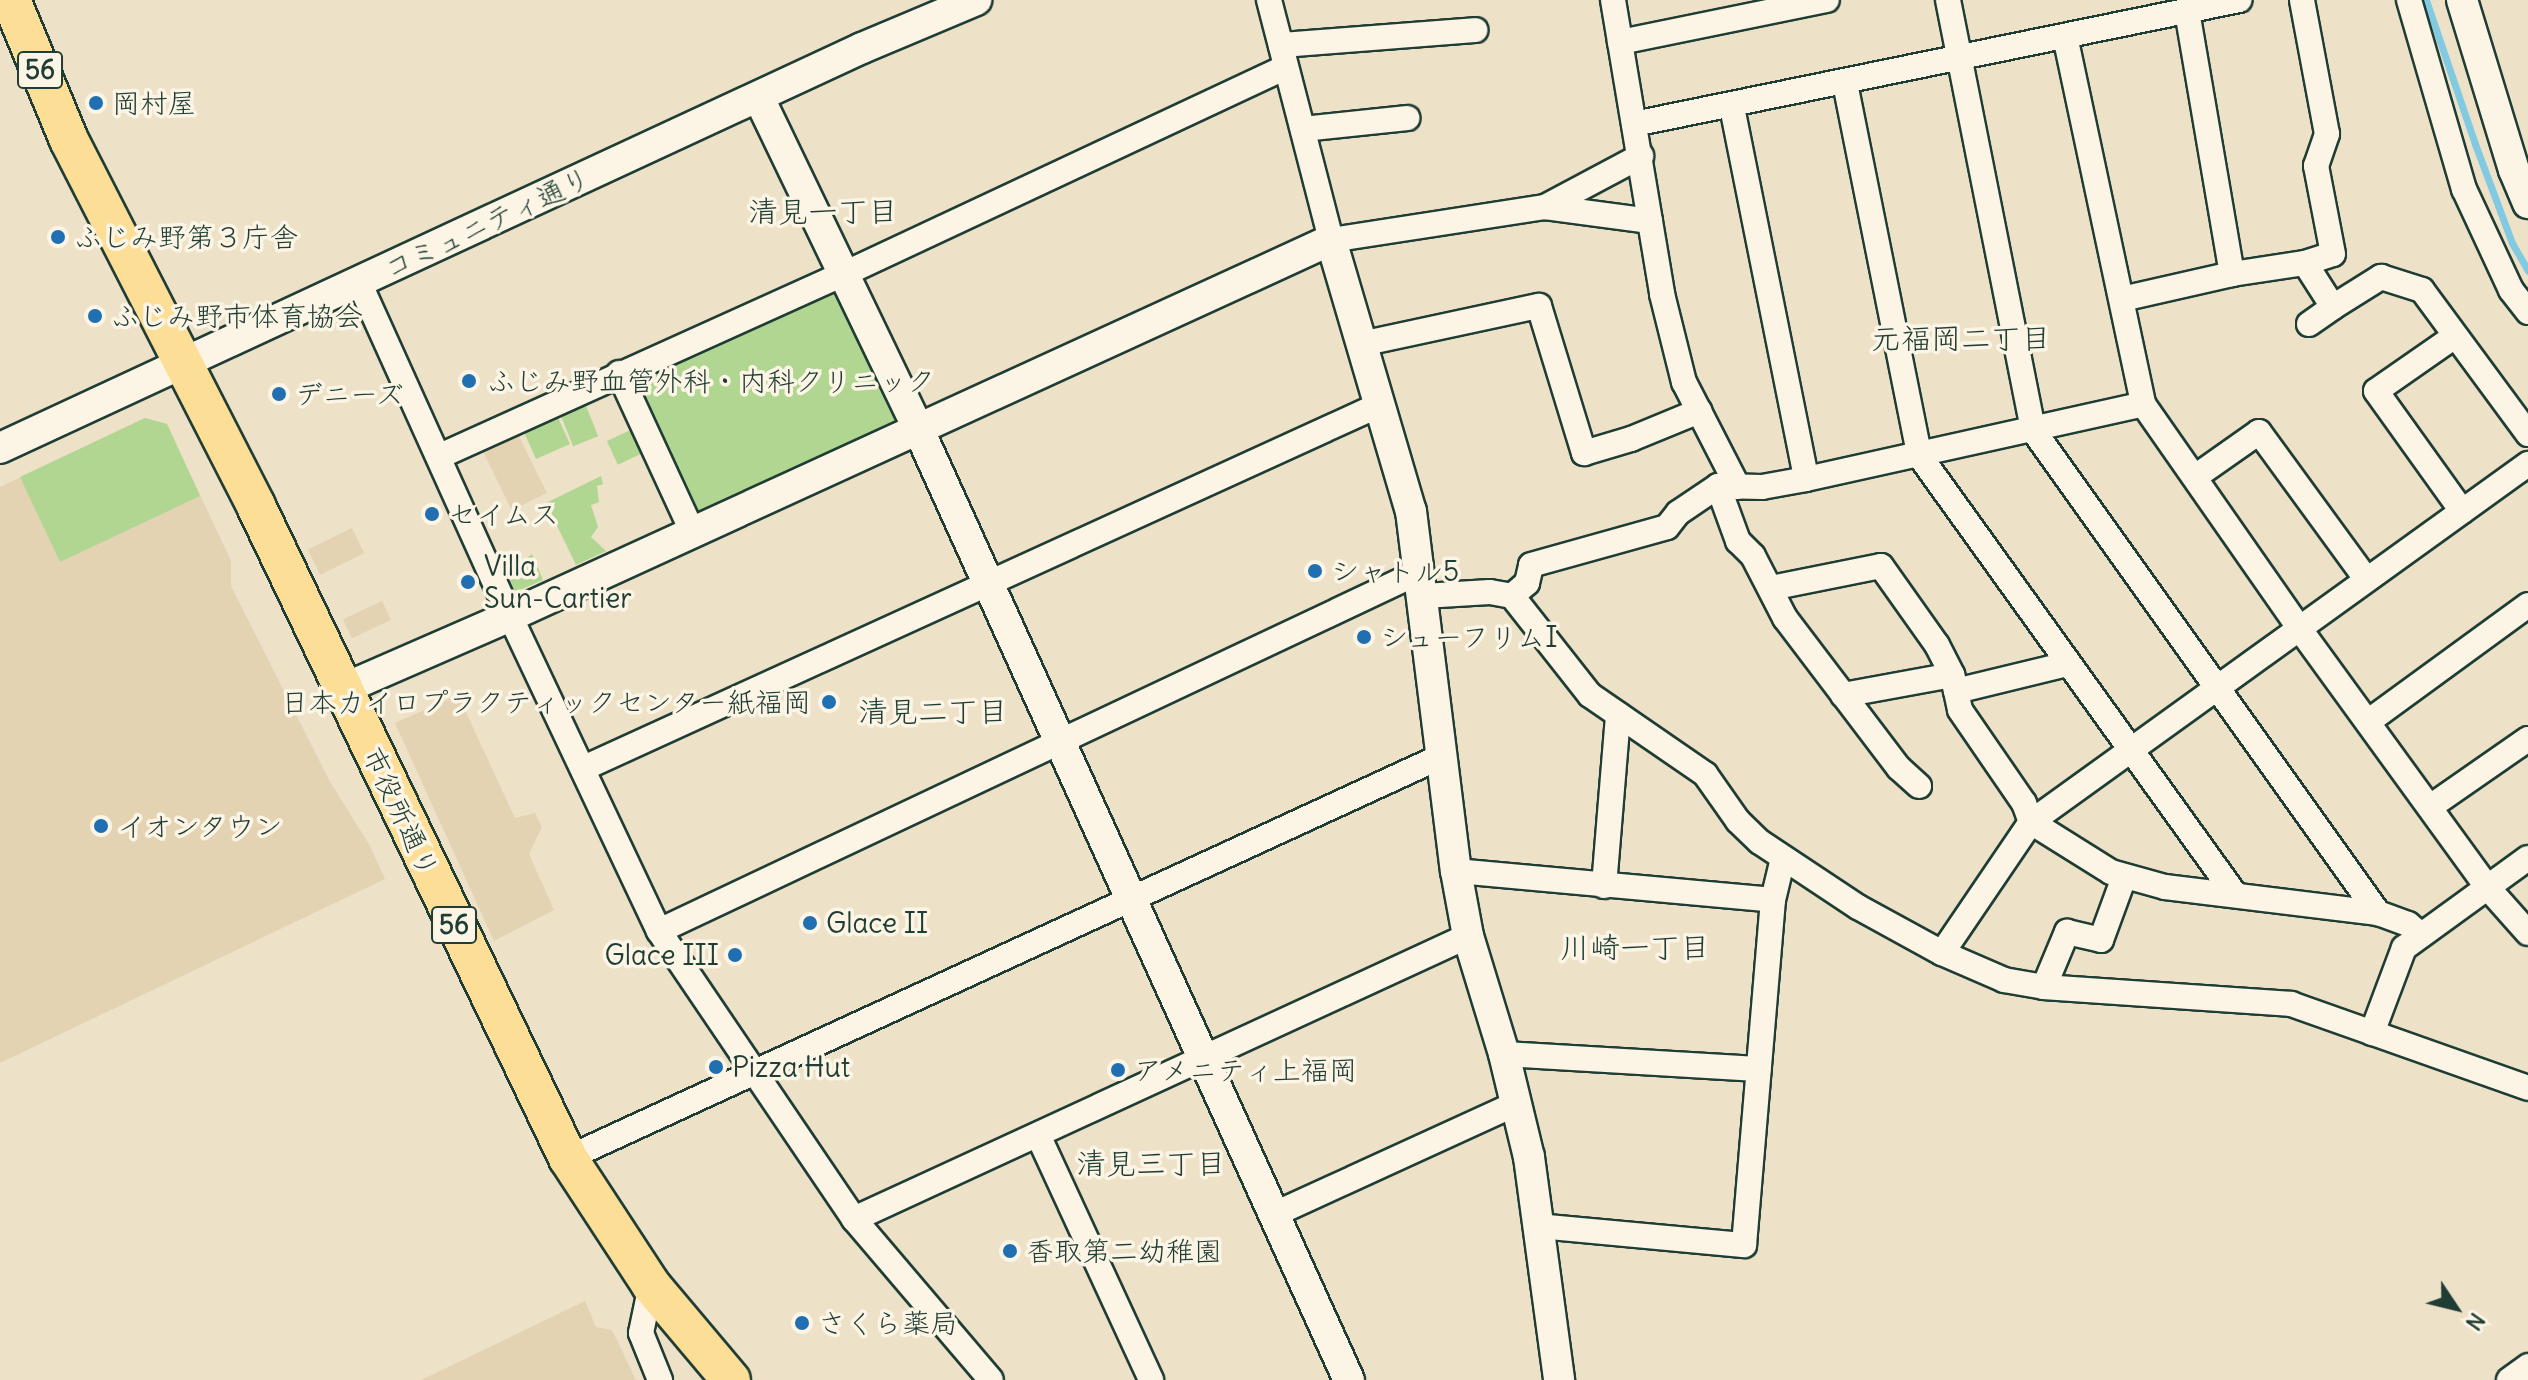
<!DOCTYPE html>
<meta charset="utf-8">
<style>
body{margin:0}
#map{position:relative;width:2528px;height:1380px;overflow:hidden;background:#ede1c8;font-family:Delius,"Klee One",sans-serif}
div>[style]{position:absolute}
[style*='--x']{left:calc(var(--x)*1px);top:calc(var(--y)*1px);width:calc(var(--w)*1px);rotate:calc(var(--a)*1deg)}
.built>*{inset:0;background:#e3d3b3;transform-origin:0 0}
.green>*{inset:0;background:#b0d692;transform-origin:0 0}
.stream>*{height:7px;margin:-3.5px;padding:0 3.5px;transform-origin:3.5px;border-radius:3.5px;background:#81cae2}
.roads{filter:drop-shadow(2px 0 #1f3d34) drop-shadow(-2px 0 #1f3d34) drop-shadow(0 2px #1f3d34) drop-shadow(0 -2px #1f3d34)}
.minor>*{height:24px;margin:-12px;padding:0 12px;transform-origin:12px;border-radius:12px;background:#fcf5e5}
.tertiary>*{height:30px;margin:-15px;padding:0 15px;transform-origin:15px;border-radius:15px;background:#fcf5e5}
.primary>*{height:38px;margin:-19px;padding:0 19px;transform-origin:19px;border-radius:19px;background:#fcde96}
.dots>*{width:22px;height:22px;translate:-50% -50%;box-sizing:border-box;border:4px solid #fcf5e5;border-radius:50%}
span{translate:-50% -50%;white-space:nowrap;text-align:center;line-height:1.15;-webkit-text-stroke:7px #fcf5e5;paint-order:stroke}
.shield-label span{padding:2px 6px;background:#fcf5e5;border:2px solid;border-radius:6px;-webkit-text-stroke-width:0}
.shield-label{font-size:26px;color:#1f3d34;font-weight:700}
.poi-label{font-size:28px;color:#1f3d34}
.left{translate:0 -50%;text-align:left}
.right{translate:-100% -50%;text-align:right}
.street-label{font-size:28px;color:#1f3d34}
.neighbourhood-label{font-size:30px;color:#1f3d34}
.north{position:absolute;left:2416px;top:1268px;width:80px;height:80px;-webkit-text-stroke:6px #fcf5e5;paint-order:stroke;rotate:125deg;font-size:22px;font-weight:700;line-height:32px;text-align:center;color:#1f3d34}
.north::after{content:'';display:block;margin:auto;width:28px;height:36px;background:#1f3d34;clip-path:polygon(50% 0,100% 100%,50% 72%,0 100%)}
</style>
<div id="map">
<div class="built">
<div style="clip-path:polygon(145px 418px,167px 424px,231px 561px,231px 586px,329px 780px,370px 846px,385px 879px,0 1063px,0 487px)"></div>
<div style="left:517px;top:432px;width:68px;height:39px;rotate:64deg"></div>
<div style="left:352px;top:528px;width:28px;height:49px;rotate:64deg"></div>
<div style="left:382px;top:601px;width:21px;height:43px;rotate:65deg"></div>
<div style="clip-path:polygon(458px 695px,515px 818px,535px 813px,542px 827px,529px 854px,554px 910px,494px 941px,395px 723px)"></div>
<div style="clip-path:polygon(585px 1301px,596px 1327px,612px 1330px,636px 1380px,421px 1380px)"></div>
</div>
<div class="green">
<div style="left:833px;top:287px;width:148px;height:223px;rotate:64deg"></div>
<div style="left:584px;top:401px;width:38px;height:27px;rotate:68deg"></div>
<div style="left:556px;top:413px;width:34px;height:37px;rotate:66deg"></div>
<div style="clip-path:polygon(145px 418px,167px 424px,200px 496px,60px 562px,20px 477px)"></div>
<div style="left:635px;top:428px;width:26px;height:31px;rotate:65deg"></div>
<div style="clip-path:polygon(601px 476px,603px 484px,597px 486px,599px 502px,591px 505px,598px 527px,591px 537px,606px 551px,576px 565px,546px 503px)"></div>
<div style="clip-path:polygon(532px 554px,543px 580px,515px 592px,507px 573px)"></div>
</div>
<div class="stream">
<div style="--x:2426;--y:0;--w:152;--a:71.2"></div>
<div style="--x:2475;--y:144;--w:106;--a:69.5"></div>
<div style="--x:2512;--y:243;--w:32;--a:60"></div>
</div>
<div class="roads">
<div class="minor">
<div style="--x:1269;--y:0;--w:248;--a:75.5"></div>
<div style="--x:1331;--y:240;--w:217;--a:-8.8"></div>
<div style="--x:1545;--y:207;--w:106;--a:7.6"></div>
<div style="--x:1613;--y:0;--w:298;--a:80.5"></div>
<div style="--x:1662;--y:294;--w:91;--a:76"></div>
<div style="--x:1684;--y:382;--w:118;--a:62.8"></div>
<div style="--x:1948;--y:0;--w:438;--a:78.8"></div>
<div style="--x:2033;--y:430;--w:594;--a:54.46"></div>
<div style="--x:2409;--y:0;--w:197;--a:73.8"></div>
<div style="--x:2464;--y:189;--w:111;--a:65"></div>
<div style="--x:2511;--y:290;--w:28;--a:52"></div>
<div style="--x:2187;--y:11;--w:267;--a:80.3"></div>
<div style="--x:2232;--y:274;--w:74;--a:-8.6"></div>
<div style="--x:2305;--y:263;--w:29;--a:-18"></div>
<div style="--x:2333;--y:254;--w:90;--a:-100.9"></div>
<div style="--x:2316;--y:166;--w:34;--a:-71"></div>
<div style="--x:2327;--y:134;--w:136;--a:-100.6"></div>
<div style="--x:2065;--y:36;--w:376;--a:78"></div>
<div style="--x:2143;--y:404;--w:273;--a:55.1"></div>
<div style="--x:2299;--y:628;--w:321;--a:54"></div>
<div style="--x:2488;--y:888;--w:60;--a:48.4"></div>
<div style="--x:1620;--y:42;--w:211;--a:-11.5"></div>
<div style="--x:1281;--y:45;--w:195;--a:-4.4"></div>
<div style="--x:1845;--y:83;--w:379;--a:78.7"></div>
<div style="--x:1919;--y:455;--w:540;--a:54.28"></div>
<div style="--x:1732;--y:107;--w:379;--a:78.7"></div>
<div style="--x:1634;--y:124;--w:618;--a:-11.58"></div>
<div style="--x:1303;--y:129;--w:105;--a:-6"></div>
<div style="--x:1545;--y:207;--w:109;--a:-28"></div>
<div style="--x:2305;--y:263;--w:52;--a:57.5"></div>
<div style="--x:2333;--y:307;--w:57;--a:-32"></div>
<div style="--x:2381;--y:277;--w:43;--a:17.6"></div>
<div style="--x:2422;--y:290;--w:179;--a:53.6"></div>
<div style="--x:359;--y:282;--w:367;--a:65.7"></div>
<div style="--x:510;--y:616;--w:348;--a:64.7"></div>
<div style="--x:659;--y:931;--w:348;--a:55.9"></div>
<div style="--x:854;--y:1219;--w:211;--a:49.6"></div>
<div style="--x:2122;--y:299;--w:113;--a:-12.8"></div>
<div style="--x:2309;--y:324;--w:29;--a:-35"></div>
<div style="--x:2455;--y:336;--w:96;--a:145.2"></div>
<div style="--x:2376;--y:391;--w:148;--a:54.4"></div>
<div style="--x:1361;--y:344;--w:182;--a:-12.1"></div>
<div style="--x:1539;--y:306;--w:154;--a:73"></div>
<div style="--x:1584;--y:453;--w:49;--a:-16.6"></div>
<div style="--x:1631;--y:439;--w:74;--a:-22.4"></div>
<div style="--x:619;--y:373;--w:174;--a:65.2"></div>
<div style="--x:440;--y:456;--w:443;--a:-24.3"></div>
<div style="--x:844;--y:274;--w:487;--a:-25.1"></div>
<div style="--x:2195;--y:477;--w:78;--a:-35.1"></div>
<div style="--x:2259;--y:432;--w:182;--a:53.9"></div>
<div style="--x:1718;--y:486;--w:59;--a:70"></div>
<div style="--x:1738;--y:541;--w:21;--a:45"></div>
<div style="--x:1753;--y:556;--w:70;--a:62.7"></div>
<div style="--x:1785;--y:618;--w:188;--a:52.8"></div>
<div style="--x:1899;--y:768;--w:27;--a:42"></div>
<div style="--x:1771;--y:588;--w:112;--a:-11.3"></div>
<div style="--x:1881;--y:566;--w:97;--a:54.7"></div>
<div style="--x:1937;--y:645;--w:34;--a:63"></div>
<div style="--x:1423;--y:596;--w:67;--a:-3.4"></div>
<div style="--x:1490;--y:592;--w:22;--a:10"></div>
<div style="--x:1512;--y:596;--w:126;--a:51.8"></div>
<div style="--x:1590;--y:695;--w:140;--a:34.5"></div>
<div style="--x:1705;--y:774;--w:57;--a:54.9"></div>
<div style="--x:1738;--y:821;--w:30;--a:44"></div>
<div style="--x:1760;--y:842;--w:118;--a:33.6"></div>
<div style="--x:1858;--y:907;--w:96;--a:28.7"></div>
<div style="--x:1942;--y:953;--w:68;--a:23.5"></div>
<div style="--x:2004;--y:980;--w:41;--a:9.9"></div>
<div style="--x:2044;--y:987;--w:248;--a:3.9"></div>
<div style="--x:2291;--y:1004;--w:251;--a:19.5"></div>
<div style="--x:1512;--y:596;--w:20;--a:-41"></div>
<div style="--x:1527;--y:583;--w:18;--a:-77"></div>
<div style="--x:1531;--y:565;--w:141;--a:-15.6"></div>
<div style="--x:1667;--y:527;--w:18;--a:-52"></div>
<div style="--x:1678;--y:513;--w:48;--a:-34"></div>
<div style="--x:1718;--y:486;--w:44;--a:1.3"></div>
<div style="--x:1762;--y:487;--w:45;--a:-10.3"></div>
<div style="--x:1806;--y:479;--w:345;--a:-12.5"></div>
<div style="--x:1956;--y:691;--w:19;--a:78"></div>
<div style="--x:1960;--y:710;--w:113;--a:55.5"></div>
<div style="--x:2024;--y:803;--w:20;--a:70"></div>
<div style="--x:2031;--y:822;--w:94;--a:32"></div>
<div style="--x:2111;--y:872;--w:56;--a:15.5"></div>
<div style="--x:2165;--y:887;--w:215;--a:7"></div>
<div style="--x:2378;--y:913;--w:32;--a:20"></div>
<div style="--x:2408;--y:924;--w:17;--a:40"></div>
<div style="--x:1843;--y:695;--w:111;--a:-10.4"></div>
<div style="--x:1952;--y:675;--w:16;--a:76"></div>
<div style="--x:1956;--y:691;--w:115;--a:-13.6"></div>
<div style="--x:2369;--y:721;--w:197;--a:-36.1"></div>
<div style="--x:584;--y:768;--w:874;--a:-24.54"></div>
<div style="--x:2430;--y:807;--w:119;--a:-34.8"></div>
<div style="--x:1456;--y:871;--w:318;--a:5.2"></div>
<div style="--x:1604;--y:886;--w:172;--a:-85.3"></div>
<div style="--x:659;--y:931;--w:841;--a:-25.28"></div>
<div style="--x:1942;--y:953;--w:158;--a:-55.8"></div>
<div style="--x:2031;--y:822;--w:613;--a:-35.77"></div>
<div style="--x:2044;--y:987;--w:60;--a:-67.3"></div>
<div style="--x:2067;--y:932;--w:35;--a:13"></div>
<div style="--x:2101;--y:940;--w:67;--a:-69.9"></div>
<div style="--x:2372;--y:1033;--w:91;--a:-69.4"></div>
<div style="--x:2404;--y:948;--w:153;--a:-36"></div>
<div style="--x:1504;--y:1054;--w:255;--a:3.4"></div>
<div style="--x:1038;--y:1135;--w:270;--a:65.2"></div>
<div style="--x:568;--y:1158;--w:960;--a:-24.7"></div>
<div style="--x:1275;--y:1214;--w:264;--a:-24.6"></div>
<div style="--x:854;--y:1219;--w:676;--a:-24.75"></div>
<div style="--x:1538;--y:1226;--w:207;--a:5.3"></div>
<div style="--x:1744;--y:1245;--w:346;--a:-85.2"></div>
<div style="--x:1773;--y:900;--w:43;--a:-76.6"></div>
<div style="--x:651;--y:1285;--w:49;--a:101.8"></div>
<div style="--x:641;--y:1333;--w:51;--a:68"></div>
<div style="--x:2509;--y:1380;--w:24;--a:-36"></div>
</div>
<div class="tertiary">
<div style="--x:2462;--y:0;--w:178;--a:73"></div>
<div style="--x:2514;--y:170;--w:36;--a:67"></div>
<div style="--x:759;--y:98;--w:364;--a:64.3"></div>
<div style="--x:917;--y:426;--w:1047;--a:65.64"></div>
<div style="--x:0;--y:448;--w:950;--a:-24.89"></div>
<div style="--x:862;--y:48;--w:124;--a:-22.8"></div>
<div style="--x:343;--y:689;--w:182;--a:-23.6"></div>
<div style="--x:510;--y:616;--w:903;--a:-24.61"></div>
<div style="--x:1331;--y:240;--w:283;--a:73.6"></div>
<div style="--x:1411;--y:511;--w:363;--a:82.9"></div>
<div style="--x:1456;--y:871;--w:66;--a:79.5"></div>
<div style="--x:1468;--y:936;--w:123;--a:73"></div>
<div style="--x:1504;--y:1054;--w:106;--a:76.4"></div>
<div style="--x:1529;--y:1157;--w:225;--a:82.3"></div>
</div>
<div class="primary">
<div style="--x:11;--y:0;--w:152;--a:67.5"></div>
<div style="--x:69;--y:140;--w:411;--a:62.9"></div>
<div style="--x:256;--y:506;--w:723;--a:64.43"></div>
<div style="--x:568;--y:1158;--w:152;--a:56.8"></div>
<div style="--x:651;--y:1285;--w:124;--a:49.9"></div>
</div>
</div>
<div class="dots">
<div style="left:96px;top:103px;background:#1f6fb2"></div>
<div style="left:58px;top:237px;background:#1f6fb2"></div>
<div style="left:95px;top:316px;background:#1f6fb2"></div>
<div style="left:469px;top:381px;background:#1f6fb2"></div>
<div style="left:279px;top:394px;background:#1f6fb2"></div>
<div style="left:432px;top:514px;background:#1f6fb2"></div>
<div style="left:1315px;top:571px;background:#1f6fb2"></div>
<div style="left:468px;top:582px;background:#1f6fb2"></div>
<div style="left:1364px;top:637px;background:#1f6fb2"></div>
<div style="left:829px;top:702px;background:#1f6fb2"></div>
<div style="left:101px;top:826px;background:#1f6fb2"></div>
<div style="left:810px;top:923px;background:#1f6fb2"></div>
<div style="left:735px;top:955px;background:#1f6fb2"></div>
<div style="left:716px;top:1067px;background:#1f6fb2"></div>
<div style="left:1118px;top:1070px;background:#1f6fb2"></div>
<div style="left:1010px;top:1251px;background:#1f6fb2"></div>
<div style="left:802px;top:1323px;background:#1f6fb2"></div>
</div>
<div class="shield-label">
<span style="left:40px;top:70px">56</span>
<span style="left:454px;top:925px">56</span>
</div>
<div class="poi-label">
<span class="left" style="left:112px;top:103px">岡村屋</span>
<span class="left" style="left:74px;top:237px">ふじみ野第３庁舎</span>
<span class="left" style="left:111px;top:316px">ふじみ野市体育協会</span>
<span class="left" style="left:487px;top:381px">ふじみ野血管外科・内科クリニック</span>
<span class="left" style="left:295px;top:394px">デニーズ</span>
<span class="left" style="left:448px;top:514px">セイムス</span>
<span class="left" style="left:484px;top:582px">Villa<br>Sun-Cartier</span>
<span class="left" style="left:1331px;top:571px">シャトル5</span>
<span class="left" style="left:1380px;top:637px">シューフリムI</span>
<span class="right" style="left:811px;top:702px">日本カイロプラクティックセンター紙福岡</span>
<span class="left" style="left:117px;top:826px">イオンタウン</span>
<span class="left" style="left:826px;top:923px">Glace II</span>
<span class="right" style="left:719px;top:955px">Glace III</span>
<span class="left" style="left:732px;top:1067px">Pizza Hut</span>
<span class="left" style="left:1134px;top:1070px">アメニティ上福岡</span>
<span class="left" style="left:1026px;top:1251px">香取第二幼稚園</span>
<span class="left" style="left:818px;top:1323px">さくら薬局</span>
</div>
<div class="street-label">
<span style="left:487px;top:223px;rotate:-25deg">コミュニティ通り</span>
<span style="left:401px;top:812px;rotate:65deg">市役所通り</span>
</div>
<div class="neighbourhood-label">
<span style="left:823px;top:211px">清見一丁目</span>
<span style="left:1961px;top:338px">元福岡二丁目</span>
<span style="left:933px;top:711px">清見二丁目</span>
<span style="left:1635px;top:947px">川崎一丁目</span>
<span style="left:1151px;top:1163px">清見三丁目</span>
</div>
<div class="north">N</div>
</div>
